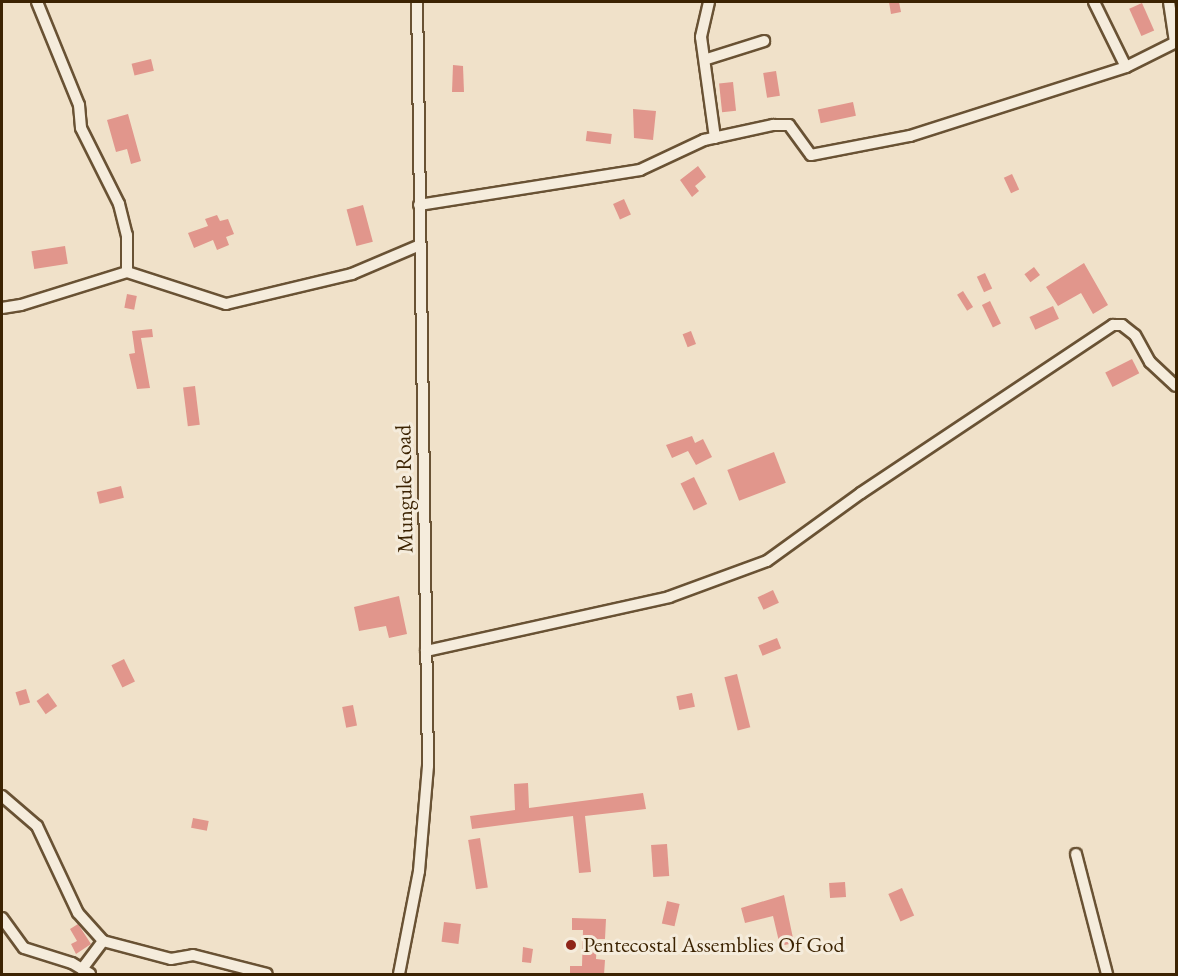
<!DOCTYPE html>
<style>
body{margin:0}
#map{position:relative;width:1178px;height:976px;overflow:hidden;background:#f0e1c9;font-family:"EB Garamond",serif}
div>[style]{position:absolute}
[style*='--x']{left:calc(var(--x)*1px);top:calc(var(--y)*1px);width:calc(var(--w)*1px);rotate:calc(var(--a)*1deg)}
.building>*{inset:0;background:#e1968c;transform-origin:0 0}
.roads{filter:drop-shadow(2px 0 #695234) drop-shadow(-2px 0 #695234) drop-shadow(0 2px #695234) drop-shadow(0 -2px #695234)}
.minor>*{height:10px;margin:-5px;padding:0 5px;transform-origin:5px;border-radius:5px;background:#f5ecdc}
.dots>*{width:16px;height:16px;translate:-50% -50%;box-sizing:border-box;border:3px solid #f5ecdc;border-radius:50%}
span{translate:-50% -50%;white-space:nowrap;text-align:center;line-height:1.15;-webkit-text-stroke:6px #f5ecdc;paint-order:stroke}
.street-label{font-size:22px;color:#3c2302}
.poi-label{font-size:22px;color:#3c2302}
.left{translate:0 -50%;text-align:left}
.frame{position:absolute;inset:0;border:3px solid #3c2302;pointer-events:none}
</style>
<div id="map">
<div class="building">
<div style="clip-path:polygon(889px 2px,899px 2px,901px 12px,891px 14px)"></div>
<div style="left:1142px;top:3px;width:30px;height:14px;rotate:66deg"></div>
<div style="left:151px;top:59px;width:12px;height:20px;rotate:76deg"></div>
<div style="clip-path:polygon(453px 65px,463px 66px,464px 92px,452px 92px)"></div>
<div style="left:776px;top:71px;width:25px;height:13px;rotate:81deg"></div>
<div style="left:733px;top:82px;width:29px;height:14px;rotate:84deg"></div>
<div style="left:853px;top:102px;width:14px;height:36px;rotate:78deg"></div>
<div style="clip-path:polygon(633px 109px,656px 111px,653px 140px,634px 138px)"></div>
<div style="clip-path:polygon(128px 114px,141px 161px,131px 164px,127px 149px,116px 152px,107px 120px)"></div>
<div style="left:587px;top:131px;width:25px;height:10px;rotate:7deg"></div>
<div style="clip-path:polygon(698px 166px,706px 177px,695px 186px,699px 191px,692px 197px,680px 180px)"></div>
<div style="left:1012px;top:174px;width:17px;height:9px;rotate:65deg"></div>
<div style="left:624px;top:199px;width:17px;height:12px;rotate:66deg"></div>
<div style="left:363px;top:205px;width:38px;height:17px;rotate:75deg"></div>
<div style="clip-path:polygon(217px 215px,220px 221px,228px 219px,234px 234px,226px 237px,229px 245px,217px 250px,213px 240px,194px 248px,188px 233px,208px 226px,205px 219px)"></div>
<div style="left:65px;top:246px;width:18px;height:34px;rotate:81deg"></div>
<div style="clip-path:polygon(1084px 263px,1108px 305px,1093px 314px,1081px 293px,1058px 306px,1046px 287px)"></div>
<div style="left:1034px;top:267px;width:10px;height:12px;rotate:53deg"></div>
<div style="left:985px;top:273px;width:17px;height:9px;rotate:65deg"></div>
<div style="left:963px;top:291px;width:19px;height:7px;rotate:58deg"></div>
<div style="left:127px;top:294px;width:10px;height:14px;rotate:11deg"></div>
<div style="left:990px;top:301px;width:25px;height:9px;rotate:64deg"></div>
<div style="left:1053px;top:306px;width:14px;height:26px;rotate:65deg"></div>
<div style="clip-path:polygon(152px 329px,153px 337px,141px 338px,150px 388px,137px 389px,129px 354px,135px 353px,132px 331px)"></div>
<div style="left:691px;top:331px;width:14px;height:9px;rotate:69deg"></div>
<div style="left:1132px;top:359px;width:16px;height:30px;rotate:63deg"></div>
<div style="left:195px;top:386px;width:39px;height:12px;rotate:83deg"></div>
<div style="clip-path:polygon(692px 436px,695px 443px,703px 439px,712px 457px,696px 465px,688px 451px,672px 458px,666px 445px)"></div>
<div style="left:774px;top:452px;width:33px;height:50px;rotate:69deg"></div>
<div style="left:694px;top:477px;width:30px;height:15px;rotate:64deg"></div>
<div style="left:121px;top:486px;width:12px;height:25px;rotate:76deg"></div>
<div style="left:773px;top:590px;width:14px;height:17px;rotate:65deg"></div>
<div style="clip-path:polygon(399px 596px,407px 634px,389px 638px,386px 626px,359px 631px,354px 607px)"></div>
<div style="left:777px;top:638px;width:11px;height:20px;rotate:68deg"></div>
<div style="left:124px;top:659px;width:25px;height:14px;rotate:64deg"></div>
<div style="left:737px;top:674px;width:55px;height:13px;rotate:76deg"></div>
<div style="left:26px;top:689px;width:14px;height:11px;rotate:73deg"></div>
<div style="left:48px;top:693px;width:16px;height:14px;rotate:55deg"></div>
<div style="left:692px;top:693px;width:14px;height:16px;rotate:78deg"></div>
<div style="left:353px;top:705px;width:21px;height:11px;rotate:79deg"></div>
<div style="clip-path:polygon(528px 783px,529px 808px,643px 793px,646px 809px,585px 816px,591px 872px,579px 873px,573px 816px,472px 829px,470px 816px,515px 810px,514px 784px)"></div>
<div style="left:193px;top:818px;width:16px;height:10px;rotate:11deg"></div>
<div style="left:480px;top:838px;width:50px;height:12px;rotate:81deg"></div>
<div style="left:667px;top:844px;width:32px;height:16px;rotate:86deg"></div>
<div style="left:845px;top:882px;width:15px;height:16px;rotate:86deg"></div>
<div style="left:902px;top:888px;width:30px;height:15px;rotate:66deg"></div>
<div style="clip-path:polygon(784px 895px,794px 943px,780px 946px,773px 916px,745px 923px,741px 908px)"></div>
<div style="left:667px;top:901px;width:13px;height:23px;rotate:13deg"></div>
<div style="clip-path:polygon(572px 918px,606px 919px,605px 939px,597px 939px,596px 959px,605px 960px,604px 975px,570px 975px,570px 966px,582px 966px,583px 930px,572px 930px)"></div>
<div style="left:444px;top:922px;width:17px;height:20px;rotate:7deg"></div>
<div style="clip-path:polygon(78px 924px,91px 944px,76px 954px,71px 944px,77px 941px,70px 929px)"></div>
<div style="clip-path:polygon(523px 947px,533px 949px,531px 963px,522px 962px)"></div>
</div>
<div class="roads">
<div class="minor">
<div style="--x:37;--y:2;--w:111;--a:67.8"></div>
<div style="--x:79;--y:105;--w:23;--a:85"></div>
<div style="--x:81;--y:128;--w:85;--a:63.4"></div>
<div style="--x:119;--y:204;--w:32;--a:76"></div>
<div style="--x:127;--y:235;--w:37;--a:90"></div>
<div style="--x:709;--y:2;--w:36;--a:103"></div>
<div style="--x:701;--y:37;--w:102;--a:82.1"></div>
<div style="--x:1094;--y:2;--w:72;--a:63.8"></div>
<div style="--x:1169;--y:2;--w:40;--a:81.5"></div>
<div style="--x:707;--y:59;--w:60;--a:-17.5"></div>
<div style="--x:419;--y:205;--w:224;--a:-9"></div>
<div style="--x:640;--y:170;--w:71;--a:-25.1"></div>
<div style="--x:704;--y:140;--w:71;--a:-12.3"></div>
<div style="--x:773;--y:125;--w:16;--a:0"></div>
<div style="--x:789;--y:125;--w:37;--a:54"></div>
<div style="--x:811;--y:155;--w:101;--a:-10.9"></div>
<div style="--x:910;--y:136;--w:227;--a:-17.7"></div>
<div style="--x:1126;--y:67;--w:56;--a:-26.6"></div>
<div style="--x:2;--y:308;--w:19;--a:-9"></div>
<div style="--x:21;--y:305;--w:111;--a:-17.3"></div>
<div style="--x:127;--y:272;--w:104;--a:17.9"></div>
<div style="--x:226;--y:304;--w:130;--a:-13.4"></div>
<div style="--x:352;--y:274;--w:74;--a:-23.1"></div>
<div style="--x:426;--y:651;--w:249;--a:-12.5"></div>
<div style="--x:669;--y:597;--w:104;--a:-20.2"></div>
<div style="--x:767;--y:561;--w:116;--a:-35.9"></div>
<div style="--x:861;--y:493;--w:303;--a:-33.7"></div>
<div style="--x:1113;--y:325;--w:9;--a:0"></div>
<div style="--x:1122;--y:325;--w:16;--a:38"></div>
<div style="--x:1135;--y:335;--w:31;--a:61"></div>
<div style="--x:1150;--y:362;--w:35;--a:43"></div>
<div style="--x:2;--y:796;--w:46;--a:40.6"></div>
<div style="--x:37;--y:826;--w:96;--a:64.8"></div>
<div style="--x:78;--y:913;--w:38;--a:48"></div>
<div style="--x:103;--y:941;--w:70;--a:14.8"></div>
<div style="--x:171;--y:959;--w:22;--a:-10"></div>
<div style="--x:193;--y:955;--w:76;--a:14.4"></div>
<div style="--x:1076;--y:854;--w:124;--a:75.5"></div>
<div style="--x:2;--y:918;--w:37;--a:54"></div>
<div style="--x:24;--y:948;--w:50;--a:17.4"></div>
<div style="--x:72;--y:963;--w:21;--a:31"></div>
<div style="--x:82;--y:969;--w:35;--a:-53"></div>
<div style="--x:399;--y:974;--w:105;--a:-79"></div>
<div style="--x:419;--y:871;--w:105;--a:-85.1"></div>
<div style="--x:428;--y:766;--w:764;--a:-90.82"></div>
</div>
</div>
<div class="dots">
<div style="left:571px;top:945px;background:#8f2418"></div>
</div>
<div class="street-label">
<span style="left:404px;top:489px;rotate:-91deg">Mungule Road</span>
</div>
<div class="poi-label">
<span class="left" style="left:583px;top:945px">Pentecostal Assemblies Of God</span>
</div>
<div class="frame"></div>
</div>
